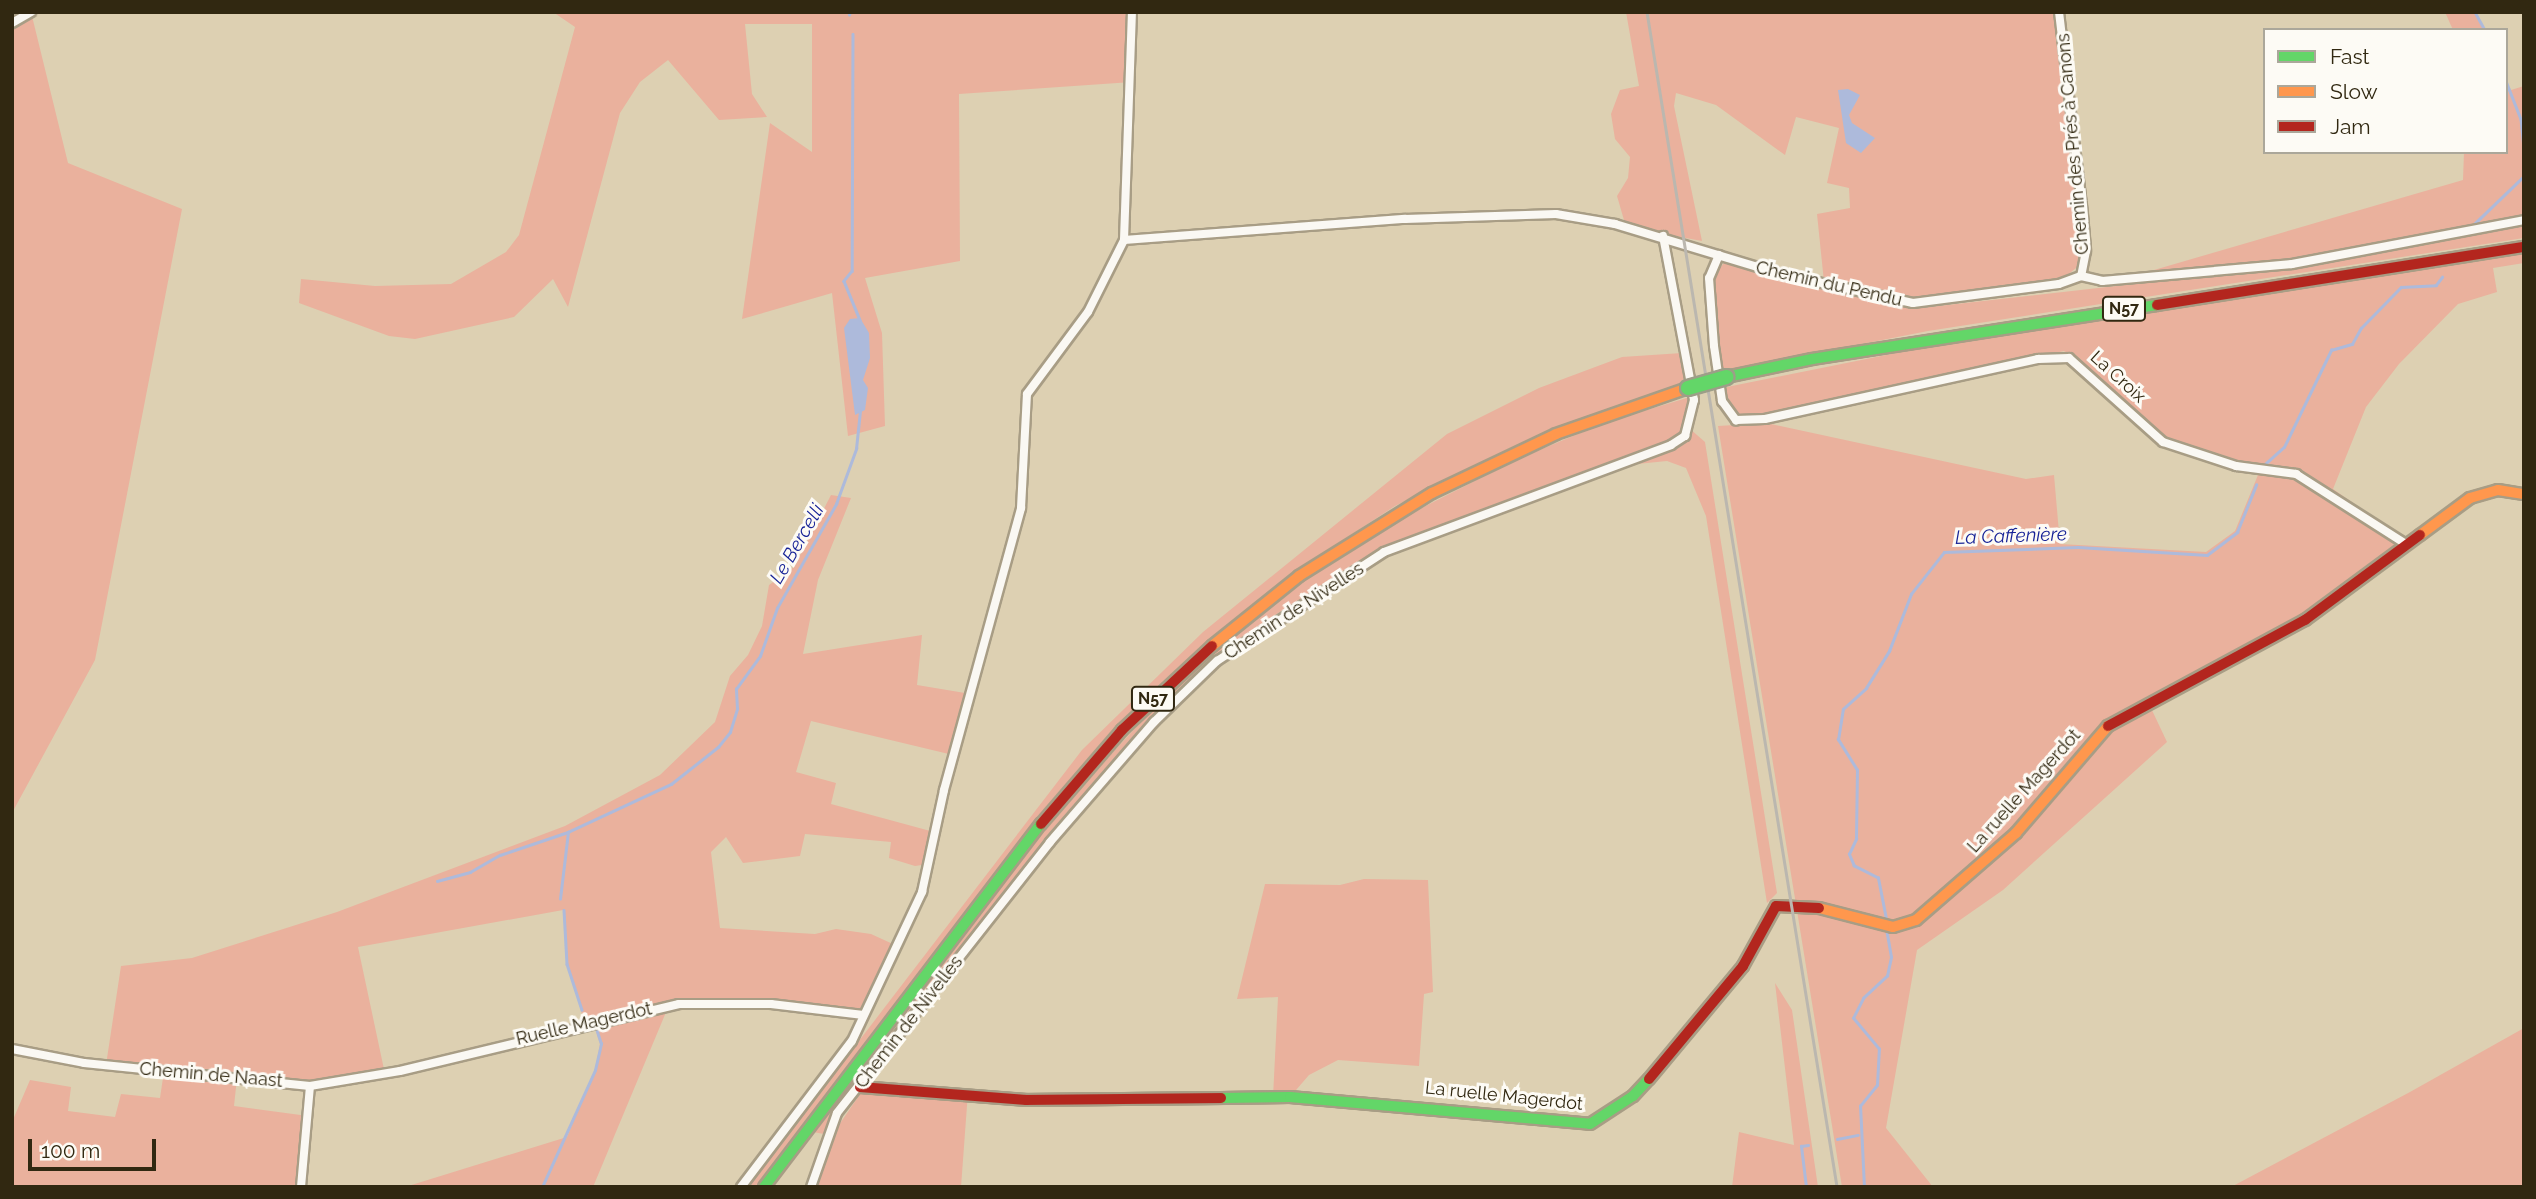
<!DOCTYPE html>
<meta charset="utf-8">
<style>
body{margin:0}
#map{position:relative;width:2536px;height:1199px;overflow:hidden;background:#ddd0b2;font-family:Raleway,sans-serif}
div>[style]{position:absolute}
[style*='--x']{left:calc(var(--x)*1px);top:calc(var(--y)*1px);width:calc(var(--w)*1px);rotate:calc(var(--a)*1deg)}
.green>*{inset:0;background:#eab19d}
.water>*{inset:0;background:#adbadb}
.stream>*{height:2.5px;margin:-1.25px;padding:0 1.25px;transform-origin:1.25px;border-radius:1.25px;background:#adbadb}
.roads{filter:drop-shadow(2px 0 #a89d85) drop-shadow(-2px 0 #a89d85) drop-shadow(0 2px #a89d85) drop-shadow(0 -2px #a89d85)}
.street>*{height:8px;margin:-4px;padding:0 4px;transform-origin:4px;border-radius:4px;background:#faf8f3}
.fast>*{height:10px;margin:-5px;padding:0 5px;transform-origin:5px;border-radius:5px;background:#63d668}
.slow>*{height:10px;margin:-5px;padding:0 5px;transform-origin:5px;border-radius:5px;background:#ff974d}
.jam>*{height:10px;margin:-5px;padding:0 5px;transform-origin:5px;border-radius:5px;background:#b3261e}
.rail>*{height:2.5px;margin:-1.25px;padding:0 1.25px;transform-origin:1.25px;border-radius:1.25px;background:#bbb7af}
.bridges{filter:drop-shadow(2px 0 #9d9e88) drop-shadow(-2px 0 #9d9e88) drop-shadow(0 2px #9d9e88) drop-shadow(0 -2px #9d9e88)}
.fast-bridge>*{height:14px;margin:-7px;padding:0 7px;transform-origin:7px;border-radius:7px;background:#63d668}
span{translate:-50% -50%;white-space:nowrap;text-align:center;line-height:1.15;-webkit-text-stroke:6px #fdfbf5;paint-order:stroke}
.shield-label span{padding:2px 5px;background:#fdfbf5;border:2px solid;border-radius:5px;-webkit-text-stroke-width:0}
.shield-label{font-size:16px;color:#312811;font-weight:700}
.street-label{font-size:18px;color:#312811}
.water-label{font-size:19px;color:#172397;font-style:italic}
.frame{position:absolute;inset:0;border:14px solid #312811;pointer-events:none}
.legend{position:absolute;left:2263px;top:28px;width:245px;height:126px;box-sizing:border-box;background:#fdfbf5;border:2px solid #aba79a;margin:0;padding:9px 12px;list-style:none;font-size:21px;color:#312811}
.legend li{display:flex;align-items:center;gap:14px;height:35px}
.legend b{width:35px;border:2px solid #aba79a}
.scale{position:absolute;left:28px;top:1139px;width:128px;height:32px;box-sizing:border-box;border:4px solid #312811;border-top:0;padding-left:9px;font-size:21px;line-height:24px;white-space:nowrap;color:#312811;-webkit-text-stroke:5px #fdfbf5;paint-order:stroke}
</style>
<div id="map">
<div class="green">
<div style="clip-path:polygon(12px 12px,31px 12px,68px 163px,182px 209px,95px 660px,12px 813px)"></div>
<div style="clip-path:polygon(553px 12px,1132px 12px,1132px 82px,959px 94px,960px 261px,865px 278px,882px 333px,885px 426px,848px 436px,832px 293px,742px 319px,770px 123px,812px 152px,812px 24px,745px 24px,752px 94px,767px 117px,719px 120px,668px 60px,640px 82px,620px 113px,568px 307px,553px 279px,514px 317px,415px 339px,389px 336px,299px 303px,301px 279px,375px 286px,451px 284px,506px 252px,519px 235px,575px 27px)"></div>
<div style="clip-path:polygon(1626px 12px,2056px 12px,2084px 239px,2080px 265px,2061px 280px,1909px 300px,1824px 282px,1817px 214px,1850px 208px,1849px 188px,1827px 183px,1839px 128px,1796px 117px,1785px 155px,1716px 105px,1676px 93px,1674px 106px,1702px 241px,1626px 227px,1617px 196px,1628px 178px,1630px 157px,1615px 139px,1611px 114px,1620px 90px,1639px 86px)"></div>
<div style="clip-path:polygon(2445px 12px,2475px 12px,2485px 30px,2453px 30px)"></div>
<div style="clip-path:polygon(2506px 81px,2511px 90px,2524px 86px,2524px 219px,2294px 261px,2130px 277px,2463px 180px,2464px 152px,2506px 152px)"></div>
<div style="clip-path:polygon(2524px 224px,2524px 238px,1928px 331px,1719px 372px,1711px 279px,1724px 263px,1921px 308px,2231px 273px)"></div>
<div style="clip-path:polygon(2524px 253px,2524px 263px,2493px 268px,2497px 292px,2458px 304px,2399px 364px,2366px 407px,2333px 489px,2413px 545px,2308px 624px,2150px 706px,2167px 742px,2003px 890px,1917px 950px,1886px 1128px,1933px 1187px,1842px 1187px,1718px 426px,1766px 423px,2026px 479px,2054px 475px,2060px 544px,2206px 552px,2235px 531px,2258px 475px,2216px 466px,2167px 440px,2064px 351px,1756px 419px,1733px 415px,1722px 388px,1926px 347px)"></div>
<div style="clip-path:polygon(1682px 353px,1686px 381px,1512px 447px,1395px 506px,1294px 572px,1219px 631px,1150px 694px,1039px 817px,756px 1187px,747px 1187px,1082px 750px,1203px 632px,1447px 434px,1539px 388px,1622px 357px)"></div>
<div style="clip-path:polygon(1690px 397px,1684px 433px,1676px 440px,1378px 552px,1270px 618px,1196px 677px,1159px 713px,835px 1112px,824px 1134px,813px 1132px,1049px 822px,1161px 700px,1228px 640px,1301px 581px,1402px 518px,1518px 459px,1604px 423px)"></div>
<div style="clip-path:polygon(1689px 428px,1705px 442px,1777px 893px,1767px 903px,1706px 516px,1686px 468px,1667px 461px,1637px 464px,1626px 459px,1671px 445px)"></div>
<div style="clip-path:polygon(831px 495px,851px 498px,818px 580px,803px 654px,922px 635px,917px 685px,971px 694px,953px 755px,811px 721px,796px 772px,836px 783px,831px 804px,934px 832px,929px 864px,915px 866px,889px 858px,891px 842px,805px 834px,800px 856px,743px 863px,726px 837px,711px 852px,720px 928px,815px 934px,836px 929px,871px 934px,895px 945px,863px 1015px,803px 1006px,669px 1005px,593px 1187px,405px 1187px,567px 1137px,595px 1070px,600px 1044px,593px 1022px,585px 1024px,567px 964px,563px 910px,358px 947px,385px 1074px,321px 1086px,237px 1078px,234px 1106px,308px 1116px,301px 1187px,12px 1187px,12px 1122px,30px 1080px,71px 1087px,68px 1111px,115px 1117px,121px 1094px,160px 1098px,164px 1071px,106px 1065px,121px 966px,192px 958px,337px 912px,565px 826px,660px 775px,715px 722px,730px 676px,748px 655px,762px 626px,769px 585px,794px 567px)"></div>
<div style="clip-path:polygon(1364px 879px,1428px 880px,1433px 992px,1424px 994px,1419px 1066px,1338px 1060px,1309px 1075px,1290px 1097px,1273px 1097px,1278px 997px,1237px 999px,1265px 884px,1340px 885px)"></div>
<div style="clip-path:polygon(1775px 983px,1792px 1010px,1818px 1187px,1732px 1187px,1739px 1132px,1794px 1145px)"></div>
<div style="clip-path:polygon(2524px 1028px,2524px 1187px,2231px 1187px,2410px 1092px)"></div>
<div style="clip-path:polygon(867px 1084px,968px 1092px,961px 1187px,817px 1187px,832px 1135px)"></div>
</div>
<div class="water">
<div style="clip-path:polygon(1848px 89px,1860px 95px,1849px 115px,1852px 123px,1875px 138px,1861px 153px,1846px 143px,1838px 90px)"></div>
<div style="clip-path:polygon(860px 318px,869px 333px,870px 358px,863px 380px,868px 388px,865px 410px,855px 415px,844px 328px,850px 319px)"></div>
</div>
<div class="stream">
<div style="--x:2475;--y:12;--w:21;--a:61"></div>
<div style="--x:849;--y:15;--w:3;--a:-72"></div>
<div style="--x:853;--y:34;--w:237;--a:90.2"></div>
<div style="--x:852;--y:271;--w:13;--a:129"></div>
<div style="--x:844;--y:281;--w:42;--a:67.7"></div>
<div style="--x:2506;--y:81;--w:41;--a:68.5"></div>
<div style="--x:2521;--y:119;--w:28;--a:84"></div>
<div style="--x:2472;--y:226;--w:72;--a:-43.9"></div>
<div style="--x:2265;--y:464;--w:25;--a:-42"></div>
<div style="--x:2284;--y:447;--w:108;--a:-64.1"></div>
<div style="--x:2331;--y:350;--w:22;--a:-16"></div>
<div style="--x:2352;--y:344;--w:18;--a:-61"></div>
<div style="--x:2361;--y:328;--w:57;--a:-45.7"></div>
<div style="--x:2401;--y:287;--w:35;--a:-3"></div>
<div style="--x:2436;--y:285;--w:10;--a:-53"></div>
<div style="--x:437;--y:881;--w:34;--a:-15"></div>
<div style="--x:470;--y:872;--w:34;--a:-30"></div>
<div style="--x:500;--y:855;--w:72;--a:-18.7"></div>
<div style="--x:568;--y:832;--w:114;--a:-25"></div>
<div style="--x:671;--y:784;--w:60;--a:-38.2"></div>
<div style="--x:718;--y:747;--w:19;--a:-51"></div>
<div style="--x:730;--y:732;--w:24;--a:-73"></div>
<div style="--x:737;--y:709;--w:20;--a:-93"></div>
<div style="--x:736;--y:689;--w:41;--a:-54"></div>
<div style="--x:760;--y:656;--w:51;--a:-70.5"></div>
<div style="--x:777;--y:608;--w:120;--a:-60.4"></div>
<div style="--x:836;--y:504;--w:59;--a:-70"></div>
<div style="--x:856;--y:449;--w:38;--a:-84"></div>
<div style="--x:560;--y:899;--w:67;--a:-83.2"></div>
<div style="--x:564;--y:910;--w:54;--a:86.8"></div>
<div style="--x:567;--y:964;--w:48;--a:71.9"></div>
<div style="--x:1887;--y:924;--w:47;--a:-101.1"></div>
<div style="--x:1878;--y:878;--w:27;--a:-153"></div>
<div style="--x:1854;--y:866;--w:13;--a:-113"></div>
<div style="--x:1849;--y:854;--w:17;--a:-65"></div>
<div style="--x:1856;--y:839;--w:69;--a:-89.2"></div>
<div style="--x:1857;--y:770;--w:36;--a:-122"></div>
<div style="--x:1838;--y:740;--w:31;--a:-81"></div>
<div style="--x:1843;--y:709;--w:31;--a:-42"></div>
<div style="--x:1866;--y:688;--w:44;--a:-58.1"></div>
<div style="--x:1889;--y:651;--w:61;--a:-68.9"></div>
<div style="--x:1911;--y:594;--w:53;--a:-51.8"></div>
<div style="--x:1944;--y:552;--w:134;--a:-2.1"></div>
<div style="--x:2078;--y:547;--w:129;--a:3.5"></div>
<div style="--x:2207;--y:555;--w:38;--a:-37"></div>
<div style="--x:2237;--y:532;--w:51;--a:-68"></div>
<div style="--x:1837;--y:1139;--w:21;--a:-11"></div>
<div style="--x:542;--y:1187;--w:128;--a:-65.6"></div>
<div style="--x:595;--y:1070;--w:27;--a:-77"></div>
<div style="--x:601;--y:1044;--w:19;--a:-108"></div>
<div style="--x:1806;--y:1187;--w:41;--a:-97"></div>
<div style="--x:1801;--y:1146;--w:7;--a:-8"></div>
<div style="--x:1864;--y:1187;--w:81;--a:-92.8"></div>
<div style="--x:1860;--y:1106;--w:27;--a:-51"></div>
<div style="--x:1877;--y:1085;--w:36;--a:-87"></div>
<div style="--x:1879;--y:1049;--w:40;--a:-130"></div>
<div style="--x:1853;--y:1018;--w:22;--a:-63"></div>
<div style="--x:1863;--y:998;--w:33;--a:-43"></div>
<div style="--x:1887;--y:976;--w:19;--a:-78"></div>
<div style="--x:1891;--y:957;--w:27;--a:-100"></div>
</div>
<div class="roads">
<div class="street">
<div style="--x:2059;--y:12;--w:203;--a:83.2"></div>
<div style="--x:2083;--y:214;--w:37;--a:85"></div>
<div style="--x:2086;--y:251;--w:25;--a:101"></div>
<div style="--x:12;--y:23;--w:22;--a:-30"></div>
<div style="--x:1124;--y:240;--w:282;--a:-4.3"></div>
<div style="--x:1405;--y:219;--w:151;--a:-1.9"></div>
<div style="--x:1556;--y:214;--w:60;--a:9.6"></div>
<div style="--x:1615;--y:224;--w:173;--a:16.8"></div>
<div style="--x:1781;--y:274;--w:135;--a:12.4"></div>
<div style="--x:1913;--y:303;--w:147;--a:-7.4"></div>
<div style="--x:2059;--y:284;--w:23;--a:-20"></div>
<div style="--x:2081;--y:276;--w:22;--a:13"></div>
<div style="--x:2102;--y:281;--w:191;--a:-5.1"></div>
<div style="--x:2292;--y:264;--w:236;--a:-10.7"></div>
<div style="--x:1719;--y:255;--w:25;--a:113"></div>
<div style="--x:1709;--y:278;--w:68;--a:85.8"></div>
<div style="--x:1714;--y:346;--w:56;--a:81.7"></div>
<div style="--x:1722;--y:401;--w:24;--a:54"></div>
<div style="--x:1736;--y:420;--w:29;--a:-2"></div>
<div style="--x:1765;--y:419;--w:280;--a:-12.4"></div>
<div style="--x:2038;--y:359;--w:31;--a:-2"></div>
<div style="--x:2069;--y:358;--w:126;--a:41.8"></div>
<div style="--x:2163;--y:442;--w:77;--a:18.2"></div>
<div style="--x:2236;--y:466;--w:61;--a:7.6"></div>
<div style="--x:2296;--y:474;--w:130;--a:32.5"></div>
<div style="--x:12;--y:1049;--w:73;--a:11"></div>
<div style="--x:84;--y:1063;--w:227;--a:5.8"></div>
<div style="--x:310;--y:1086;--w:101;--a:95.1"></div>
<div style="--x:310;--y:1086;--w:91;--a:-9.5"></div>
<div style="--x:400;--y:1071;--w:287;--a:-13.5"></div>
<div style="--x:679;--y:1004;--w:92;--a:0"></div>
<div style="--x:771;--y:1004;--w:93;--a:6.8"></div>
<div style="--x:741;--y:1187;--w:183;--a:-52.8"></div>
<div style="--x:852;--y:1041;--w:165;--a:-64.8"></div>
<div style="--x:922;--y:892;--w:104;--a:-77.8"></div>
<div style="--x:944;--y:790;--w:292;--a:-74.7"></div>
<div style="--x:1021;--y:508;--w:114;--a:-87"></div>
<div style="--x:1027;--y:394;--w:102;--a:-53.4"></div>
<div style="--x:1088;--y:312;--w:80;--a:-63.4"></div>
<div style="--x:1124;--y:240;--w:228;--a:-88"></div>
<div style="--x:811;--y:1187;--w:78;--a:-70.6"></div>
<div style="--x:837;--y:1113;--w:345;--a:-51.8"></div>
<div style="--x:1050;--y:842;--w:159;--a:-49.1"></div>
<div style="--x:1154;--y:722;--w:88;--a:-44.1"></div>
<div style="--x:1217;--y:661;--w:199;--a:-33.1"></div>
<div style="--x:1384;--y:552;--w:306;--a:-20.4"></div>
<div style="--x:1671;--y:445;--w:17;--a:-33"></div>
<div style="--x:1685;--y:436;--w:37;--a:-76"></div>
<div style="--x:1694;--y:400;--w:167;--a:-100.7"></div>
</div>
<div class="fast">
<div style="--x:1726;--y:377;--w:88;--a:-11.8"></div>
<div style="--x:1812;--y:359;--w:349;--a:-8.9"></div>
<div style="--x:1221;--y:1098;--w:69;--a:-0.8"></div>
<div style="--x:1290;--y:1097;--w:301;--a:5.1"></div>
<div style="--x:1590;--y:1124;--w:51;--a:-33.1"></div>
<div style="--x:1633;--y:1096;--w:23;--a:-47"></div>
<div style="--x:764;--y:1187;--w:457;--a:-52.7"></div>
</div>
<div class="slow">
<div style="--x:2420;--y:535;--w:62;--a:-36.5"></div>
<div style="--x:2470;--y:498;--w:29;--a:-16"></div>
<div style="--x:2498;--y:490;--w:26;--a:9"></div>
<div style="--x:1212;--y:646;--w:112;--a:-38.8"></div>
<div style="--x:1299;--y:576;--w:157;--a:-32"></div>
<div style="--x:1432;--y:493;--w:137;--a:-25.4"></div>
<div style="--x:1556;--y:434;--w:140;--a:-19.2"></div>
<div style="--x:1819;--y:908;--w:76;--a:14.4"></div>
<div style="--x:1893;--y:927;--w:24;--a:-17"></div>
<div style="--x:1916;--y:920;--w:133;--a:-41"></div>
<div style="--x:2016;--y:833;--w:141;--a:-49.3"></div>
</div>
<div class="jam">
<div style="--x:2157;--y:305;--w:372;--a:-9"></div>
<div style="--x:2108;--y:726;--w:224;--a:-28.3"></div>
<div style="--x:2305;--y:620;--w:143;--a:-36.5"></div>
<div style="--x:1041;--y:824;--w:124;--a:-49.2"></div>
<div style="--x:1122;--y:730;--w:123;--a:-43"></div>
<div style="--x:1649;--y:1079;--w:147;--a:-50.2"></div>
<div style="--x:1743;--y:966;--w:68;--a:-61.2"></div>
<div style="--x:1776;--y:906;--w:43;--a:2.7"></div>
<div style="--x:860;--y:1087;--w:167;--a:4.5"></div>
<div style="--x:1026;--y:1100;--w:195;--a:-0.6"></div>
</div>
</div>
<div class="rail">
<div style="--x:1647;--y:12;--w:1190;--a:80.81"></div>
</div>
<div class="bridges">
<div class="fast-bridge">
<div style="--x:1688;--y:388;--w:40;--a:-16"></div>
</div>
</div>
<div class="shield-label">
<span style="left:2124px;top:309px">N57</span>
<span style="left:1153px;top:699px">N57</span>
</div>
<div class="street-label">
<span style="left:2073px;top:144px;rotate:-95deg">Chemin des Prés à Canons</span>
<span style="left:1829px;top:284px;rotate:13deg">Chemin du Pendu</span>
<span style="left:2118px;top:377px;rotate:42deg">La Croix</span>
<span style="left:1294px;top:611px;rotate:-33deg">Chemin de Nivelles</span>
<span style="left:2024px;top:791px;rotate:-48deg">La ruelle Magerdot</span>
<span style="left:909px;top:1022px;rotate:-52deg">Chemin de Nivelles</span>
<span style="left:584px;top:1024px;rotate:-13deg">Ruelle Magerdot</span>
<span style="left:211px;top:1075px;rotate:5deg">Chemin de Naast</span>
<span style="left:1504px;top:1096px;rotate:6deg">La ruelle Magerdot</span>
</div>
<div class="water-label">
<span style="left:2011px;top:536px;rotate:-2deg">La Caffenière</span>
<span style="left:797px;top:544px;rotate:-60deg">Le Bercelli</span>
</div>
<div class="frame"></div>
<ul class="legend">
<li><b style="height:9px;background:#63d668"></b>Fast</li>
<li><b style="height:9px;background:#ff974d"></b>Slow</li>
<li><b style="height:9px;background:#b3261e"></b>Jam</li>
</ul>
<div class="scale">100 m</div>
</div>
